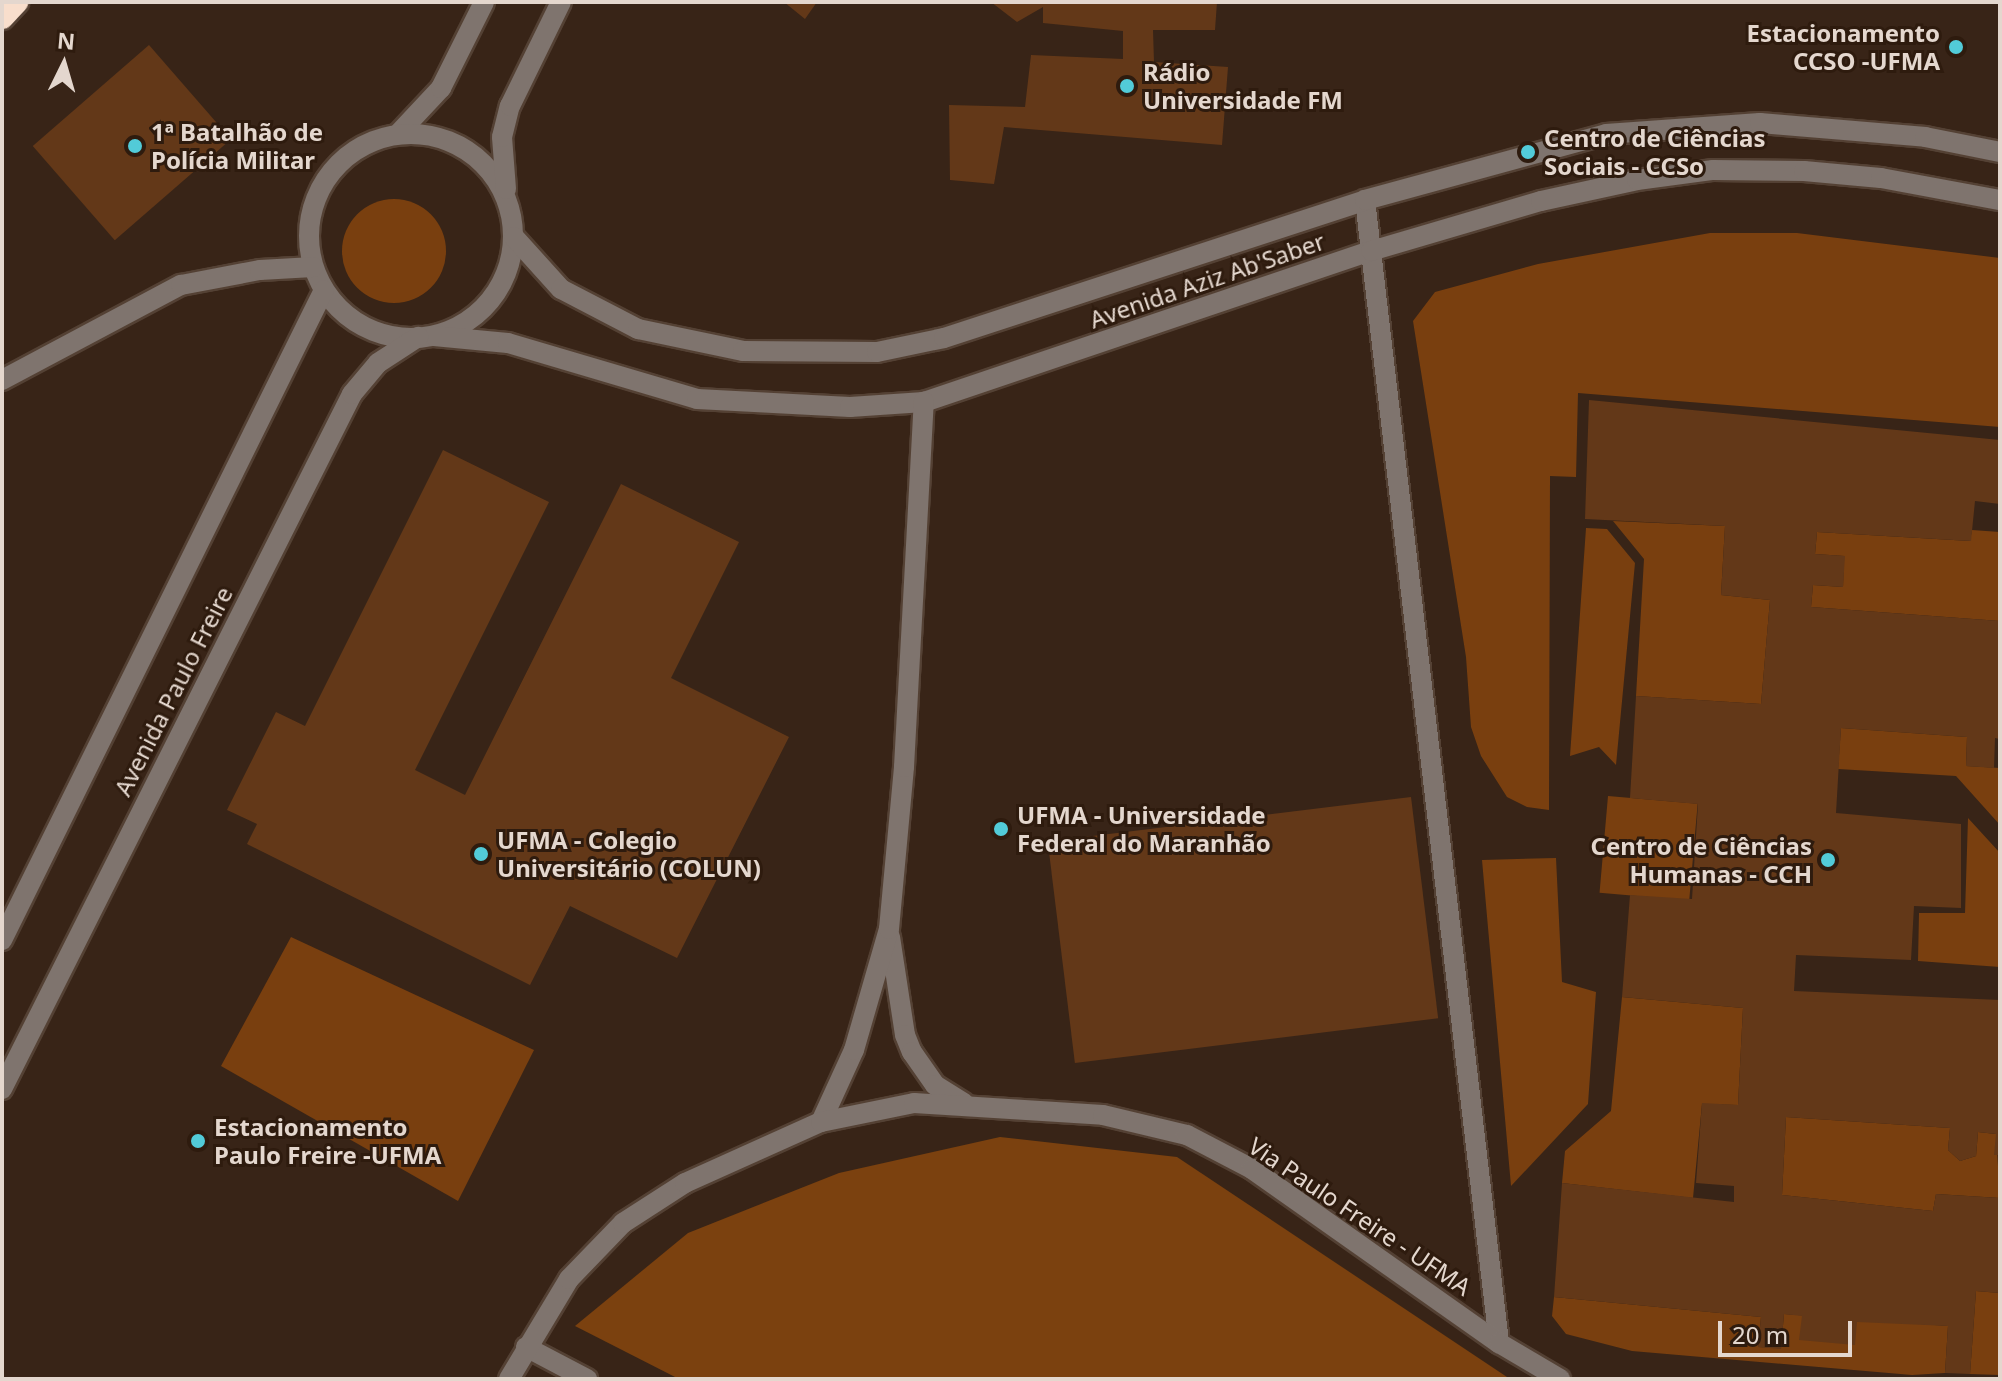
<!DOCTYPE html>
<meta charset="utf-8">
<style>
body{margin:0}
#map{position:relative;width:2002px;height:1381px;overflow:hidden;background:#382417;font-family:"Noto Sans",sans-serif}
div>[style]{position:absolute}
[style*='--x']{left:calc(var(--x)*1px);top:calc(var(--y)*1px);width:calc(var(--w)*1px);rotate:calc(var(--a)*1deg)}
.green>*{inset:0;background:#793f0f;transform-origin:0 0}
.round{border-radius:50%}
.forest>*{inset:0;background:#7b410f}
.building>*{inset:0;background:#633818;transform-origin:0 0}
.roads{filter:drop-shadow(2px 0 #544134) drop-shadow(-2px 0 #544134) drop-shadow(0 2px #544134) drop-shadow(0 -2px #544134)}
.minor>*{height:20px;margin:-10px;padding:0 10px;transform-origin:10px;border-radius:10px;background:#7f746e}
.minor>.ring{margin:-10px;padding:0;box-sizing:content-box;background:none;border:20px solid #7f746e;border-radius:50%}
.highway>*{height:24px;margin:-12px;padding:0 12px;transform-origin:12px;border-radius:12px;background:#f8decc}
.dots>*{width:22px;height:22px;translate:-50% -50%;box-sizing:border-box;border:4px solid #2e1b0e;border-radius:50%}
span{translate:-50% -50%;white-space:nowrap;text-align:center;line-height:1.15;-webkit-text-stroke:6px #2e1b0e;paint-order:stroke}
.poi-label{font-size:24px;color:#e4d7ce;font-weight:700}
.right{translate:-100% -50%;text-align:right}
.left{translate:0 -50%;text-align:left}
.street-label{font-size:24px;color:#e4d7ce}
.frame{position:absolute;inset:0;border:4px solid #e4d7ce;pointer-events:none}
.north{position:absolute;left:24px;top:24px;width:80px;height:80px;-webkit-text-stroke:6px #2e1b0e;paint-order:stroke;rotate:5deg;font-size:22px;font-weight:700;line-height:32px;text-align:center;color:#e4d7ce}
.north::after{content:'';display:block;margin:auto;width:28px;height:36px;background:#e4d7ce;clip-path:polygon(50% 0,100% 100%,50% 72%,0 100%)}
.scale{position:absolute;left:1718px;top:1321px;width:134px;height:36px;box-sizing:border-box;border:4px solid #e4d7ce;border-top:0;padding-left:10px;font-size:24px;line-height:28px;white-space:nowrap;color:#e4d7ce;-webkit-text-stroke:6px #2e1b0e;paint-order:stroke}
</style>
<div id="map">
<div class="green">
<div class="round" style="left:342px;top:199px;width:104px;height:104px"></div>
<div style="clip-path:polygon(1710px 233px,1797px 233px,2000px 258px,2000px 427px,1578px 393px,1576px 477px,1550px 476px,1549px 810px,1527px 807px,1507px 797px,1481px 756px,1471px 727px,1466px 657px,1413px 321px,1435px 292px,1538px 264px)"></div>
<div style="clip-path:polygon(1613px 521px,1725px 526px,1721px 595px,1770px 600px,1761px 704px,1636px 696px,1644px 559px)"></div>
<div style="clip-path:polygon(1586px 528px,1607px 529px,1635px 563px,1616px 765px,1599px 747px,1570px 756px)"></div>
<div style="clip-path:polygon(1972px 530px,2000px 532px,2000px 621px,1811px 607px,1813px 585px,1843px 587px,1844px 556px,1815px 554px,1817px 532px,1970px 541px)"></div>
<div style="clip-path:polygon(1841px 728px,1967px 737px,1966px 766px,2000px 768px,2000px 825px,1956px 776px,1838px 769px)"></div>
<div style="left:1608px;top:796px;width:90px;height:97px;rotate:5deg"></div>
<div style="clip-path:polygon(1968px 818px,2000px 853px,2000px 967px,1918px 961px,1919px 913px,1965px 913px)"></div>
<div style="clip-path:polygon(1556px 858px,1562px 982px,1596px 992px,1588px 1104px,1511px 1186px,1482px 860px)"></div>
<div style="clip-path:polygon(291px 937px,534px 1050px,458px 1201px,221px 1066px)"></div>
<div style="clip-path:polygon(1622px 997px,1743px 1008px,1738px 1105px,1702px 1104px,1693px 1198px,1562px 1183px,1565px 1151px,1611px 1111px)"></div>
<div style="clip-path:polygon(1786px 1117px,1950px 1128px,1948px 1150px,1960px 1161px,1976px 1156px,1978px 1132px,1996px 1134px,2000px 1198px,1936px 1194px,1933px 1211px,1782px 1195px)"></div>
<div style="clip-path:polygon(1976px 1291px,2000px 1293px,2000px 1375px,1970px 1374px)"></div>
<div style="clip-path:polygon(1554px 1297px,1761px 1317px,1758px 1347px,1781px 1348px,1784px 1314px,1948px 1326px,1945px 1373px,1912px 1375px,1632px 1351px,1566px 1334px,1552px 1316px)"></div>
</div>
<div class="forest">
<div style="clip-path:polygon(1000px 1137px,1177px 1157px,1510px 1379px,679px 1379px,575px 1326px,688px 1233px,839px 1173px)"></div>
</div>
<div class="building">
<div style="clip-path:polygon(784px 2px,817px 2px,805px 19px)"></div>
<div style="clip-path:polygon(991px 2px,1217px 2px,1215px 30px,1153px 30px,1154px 62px,1228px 67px,1222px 145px,1004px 127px,994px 184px,950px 180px,949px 105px,1025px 107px,1031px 55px,1123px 59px,1123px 31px,1043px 23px,1043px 7px,1017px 22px)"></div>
<div style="left:149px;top:45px;width:125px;height:154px;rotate:49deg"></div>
<div style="clip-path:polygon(1589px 400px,2000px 440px,2000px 504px,1975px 501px,1971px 541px,1817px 532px,1815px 554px,1845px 556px,1843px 587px,1813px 585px,1811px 607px,2000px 621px,2000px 739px,1995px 738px,1994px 768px,1966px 766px,1967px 737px,1841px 728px,1836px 813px,1961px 824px,1961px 908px,1914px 906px,1911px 960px,1796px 955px,1794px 991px,2000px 1000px,2000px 1155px,1994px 1155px,1996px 1134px,1978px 1132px,1976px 1156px,1960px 1161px,1948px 1150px,1950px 1128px,1786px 1117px,1782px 1195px,1933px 1211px,1936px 1194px,2000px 1198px,2000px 1293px,1976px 1291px,1970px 1374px,1945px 1373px,1948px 1326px,1857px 1322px,1855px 1345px,1799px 1340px,1802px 1316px,1784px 1314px,1781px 1349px,1758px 1347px,1761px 1317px,1554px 1297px,1562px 1183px,1734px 1202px,1734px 1186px,1696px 1183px,1702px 1103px,1738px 1105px,1743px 1008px,1622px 997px,1630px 895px,1692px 899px,1698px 804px,1630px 798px,1636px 696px,1761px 704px,1770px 600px,1721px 595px,1725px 526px,1585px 519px)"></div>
<div style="clip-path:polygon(443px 450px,549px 502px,415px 770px,465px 795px,621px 484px,739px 542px,671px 678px,789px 737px,677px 958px,570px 906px,530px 985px,247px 844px,257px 824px,227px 810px,276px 712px,305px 726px)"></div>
<div style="left:1411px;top:797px;width:223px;height:366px;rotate:83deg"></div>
</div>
<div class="roads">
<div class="minor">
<div style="--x:398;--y:134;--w:63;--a:-46.9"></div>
<div style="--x:441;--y:88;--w:96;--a:-63.4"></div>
<div class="ring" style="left:309px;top:134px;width:184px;height:184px"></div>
<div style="--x:506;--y:189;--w:52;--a:-94.4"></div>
<div style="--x:502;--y:137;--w:32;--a:-76"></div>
<div style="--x:510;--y:106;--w:116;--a:-63.9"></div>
<div style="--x:1365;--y:200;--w:1151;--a:83.31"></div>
<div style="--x:514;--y:237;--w:70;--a:47.9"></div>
<div style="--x:561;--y:289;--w:87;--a:27.5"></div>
<div style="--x:638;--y:329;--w:107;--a:11.8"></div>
<div style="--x:743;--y:351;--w:134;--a:0.4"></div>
<div style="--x:877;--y:352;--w:68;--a:-11.8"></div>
<div style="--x:944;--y:338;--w:443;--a:-18.1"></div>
<div style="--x:1365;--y:200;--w:250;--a:-15.3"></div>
<div style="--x:1606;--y:134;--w:154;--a:-4.1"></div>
<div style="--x:1760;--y:123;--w:166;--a:4.8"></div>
<div style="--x:1925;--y:137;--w:76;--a:11.3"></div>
<div style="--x:434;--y:336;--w:74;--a:5.4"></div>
<div style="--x:508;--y:343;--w:197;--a:16.5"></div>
<div style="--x:697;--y:399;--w:153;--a:3"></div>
<div style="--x:850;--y:407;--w:74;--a:-3.9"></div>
<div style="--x:924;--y:402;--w:472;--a:-18.7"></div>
<div style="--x:1371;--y:251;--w:177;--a:-16.4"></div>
<div style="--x:1541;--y:201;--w:98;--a:-12.3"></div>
<div style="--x:1637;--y:180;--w:77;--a:-7.5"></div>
<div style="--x:1713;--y:170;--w:91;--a:0.6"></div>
<div style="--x:1804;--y:171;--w:77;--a:5.2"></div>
<div style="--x:1881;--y:178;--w:121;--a:10.5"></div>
<div style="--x:2;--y:380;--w:203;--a:-28"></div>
<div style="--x:181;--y:285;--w:80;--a:-10.8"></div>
<div style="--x:260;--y:270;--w:53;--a:-3.2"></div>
<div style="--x:890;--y:937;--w:99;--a:81.3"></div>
<div style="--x:905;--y:1035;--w:18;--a:68"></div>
<div style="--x:912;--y:1052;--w:40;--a:55.1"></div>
<div style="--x:935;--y:1085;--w:34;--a:32"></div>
<div style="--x:2;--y:940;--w:725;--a:-63.65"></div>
<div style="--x:2;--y:1089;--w:778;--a:-63.27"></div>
<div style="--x:352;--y:394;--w:40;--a:-50"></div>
<div style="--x:378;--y:363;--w:48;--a:-33"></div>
<div style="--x:821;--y:1122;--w:79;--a:-65.4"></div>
<div style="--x:854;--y:1050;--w:126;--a:-73.9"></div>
<div style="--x:889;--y:929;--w:163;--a:-84.7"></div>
<div style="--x:904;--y:767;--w:366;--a:-86.9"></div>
<div style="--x:526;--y:1347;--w:69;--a:27.7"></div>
<div style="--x:509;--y:1379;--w:117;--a:-59"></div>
<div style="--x:569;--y:1279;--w:78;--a:-46"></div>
<div style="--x:623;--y:1223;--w:74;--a:-32.8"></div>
<div style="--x:685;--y:1183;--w:149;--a:-24.2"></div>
<div style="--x:821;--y:1122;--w:95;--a:-11.5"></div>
<div style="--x:914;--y:1103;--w:189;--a:3.6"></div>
<div style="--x:1103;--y:1115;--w:86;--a:13.4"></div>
<div style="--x:1187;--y:1135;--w:73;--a:27.6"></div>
<div style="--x:1252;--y:1169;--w:302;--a:35.2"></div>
<div style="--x:1499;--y:1343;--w:71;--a:30.5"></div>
</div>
<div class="highway">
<div style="--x:2;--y:17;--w:21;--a:-47"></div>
</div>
</div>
<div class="dots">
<div style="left:1956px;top:47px;background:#52cbd8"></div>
<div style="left:1127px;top:86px;background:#52cbd8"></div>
<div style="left:135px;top:146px;background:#52cbd8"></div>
<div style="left:1528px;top:152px;background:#52cbd8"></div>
<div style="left:1001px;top:829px;background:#52cbd8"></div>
<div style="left:481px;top:854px;background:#52cbd8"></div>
<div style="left:1828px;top:860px;background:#52cbd8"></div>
<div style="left:198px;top:1141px;background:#52cbd8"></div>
</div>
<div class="poi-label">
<span class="right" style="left:1940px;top:47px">Estacionamento<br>CCSO -UFMA</span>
<span class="left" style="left:1143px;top:86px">Rádio<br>Universidade FM</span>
<span class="left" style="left:151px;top:146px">1ª Batalhão de<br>Polícia Militar</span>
<span class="left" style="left:1544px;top:152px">Centro de Ciências<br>Sociais - CCSo</span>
<span class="left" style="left:1017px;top:829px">UFMA - Universidade<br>Federal do Maranhão</span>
<span class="left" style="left:497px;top:854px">UFMA - Colegio<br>Universitário (COLUN)</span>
<span class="right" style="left:1812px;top:860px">Centro de Ciências<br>Humanas - CCH</span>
<span class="left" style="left:214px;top:1141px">Estacionamento<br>Paulo Freire -UFMA</span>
</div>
<div class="street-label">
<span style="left:1207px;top:280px;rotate:-19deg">Avenida Aziz Ab'Saber</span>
<span style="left:173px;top:691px;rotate:-63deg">Avenida Paulo Freire</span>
<span style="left:1360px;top:1216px;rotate:34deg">Via Paulo Freire - UFMA</span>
</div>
<div class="frame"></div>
<div class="north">N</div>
<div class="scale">20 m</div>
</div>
